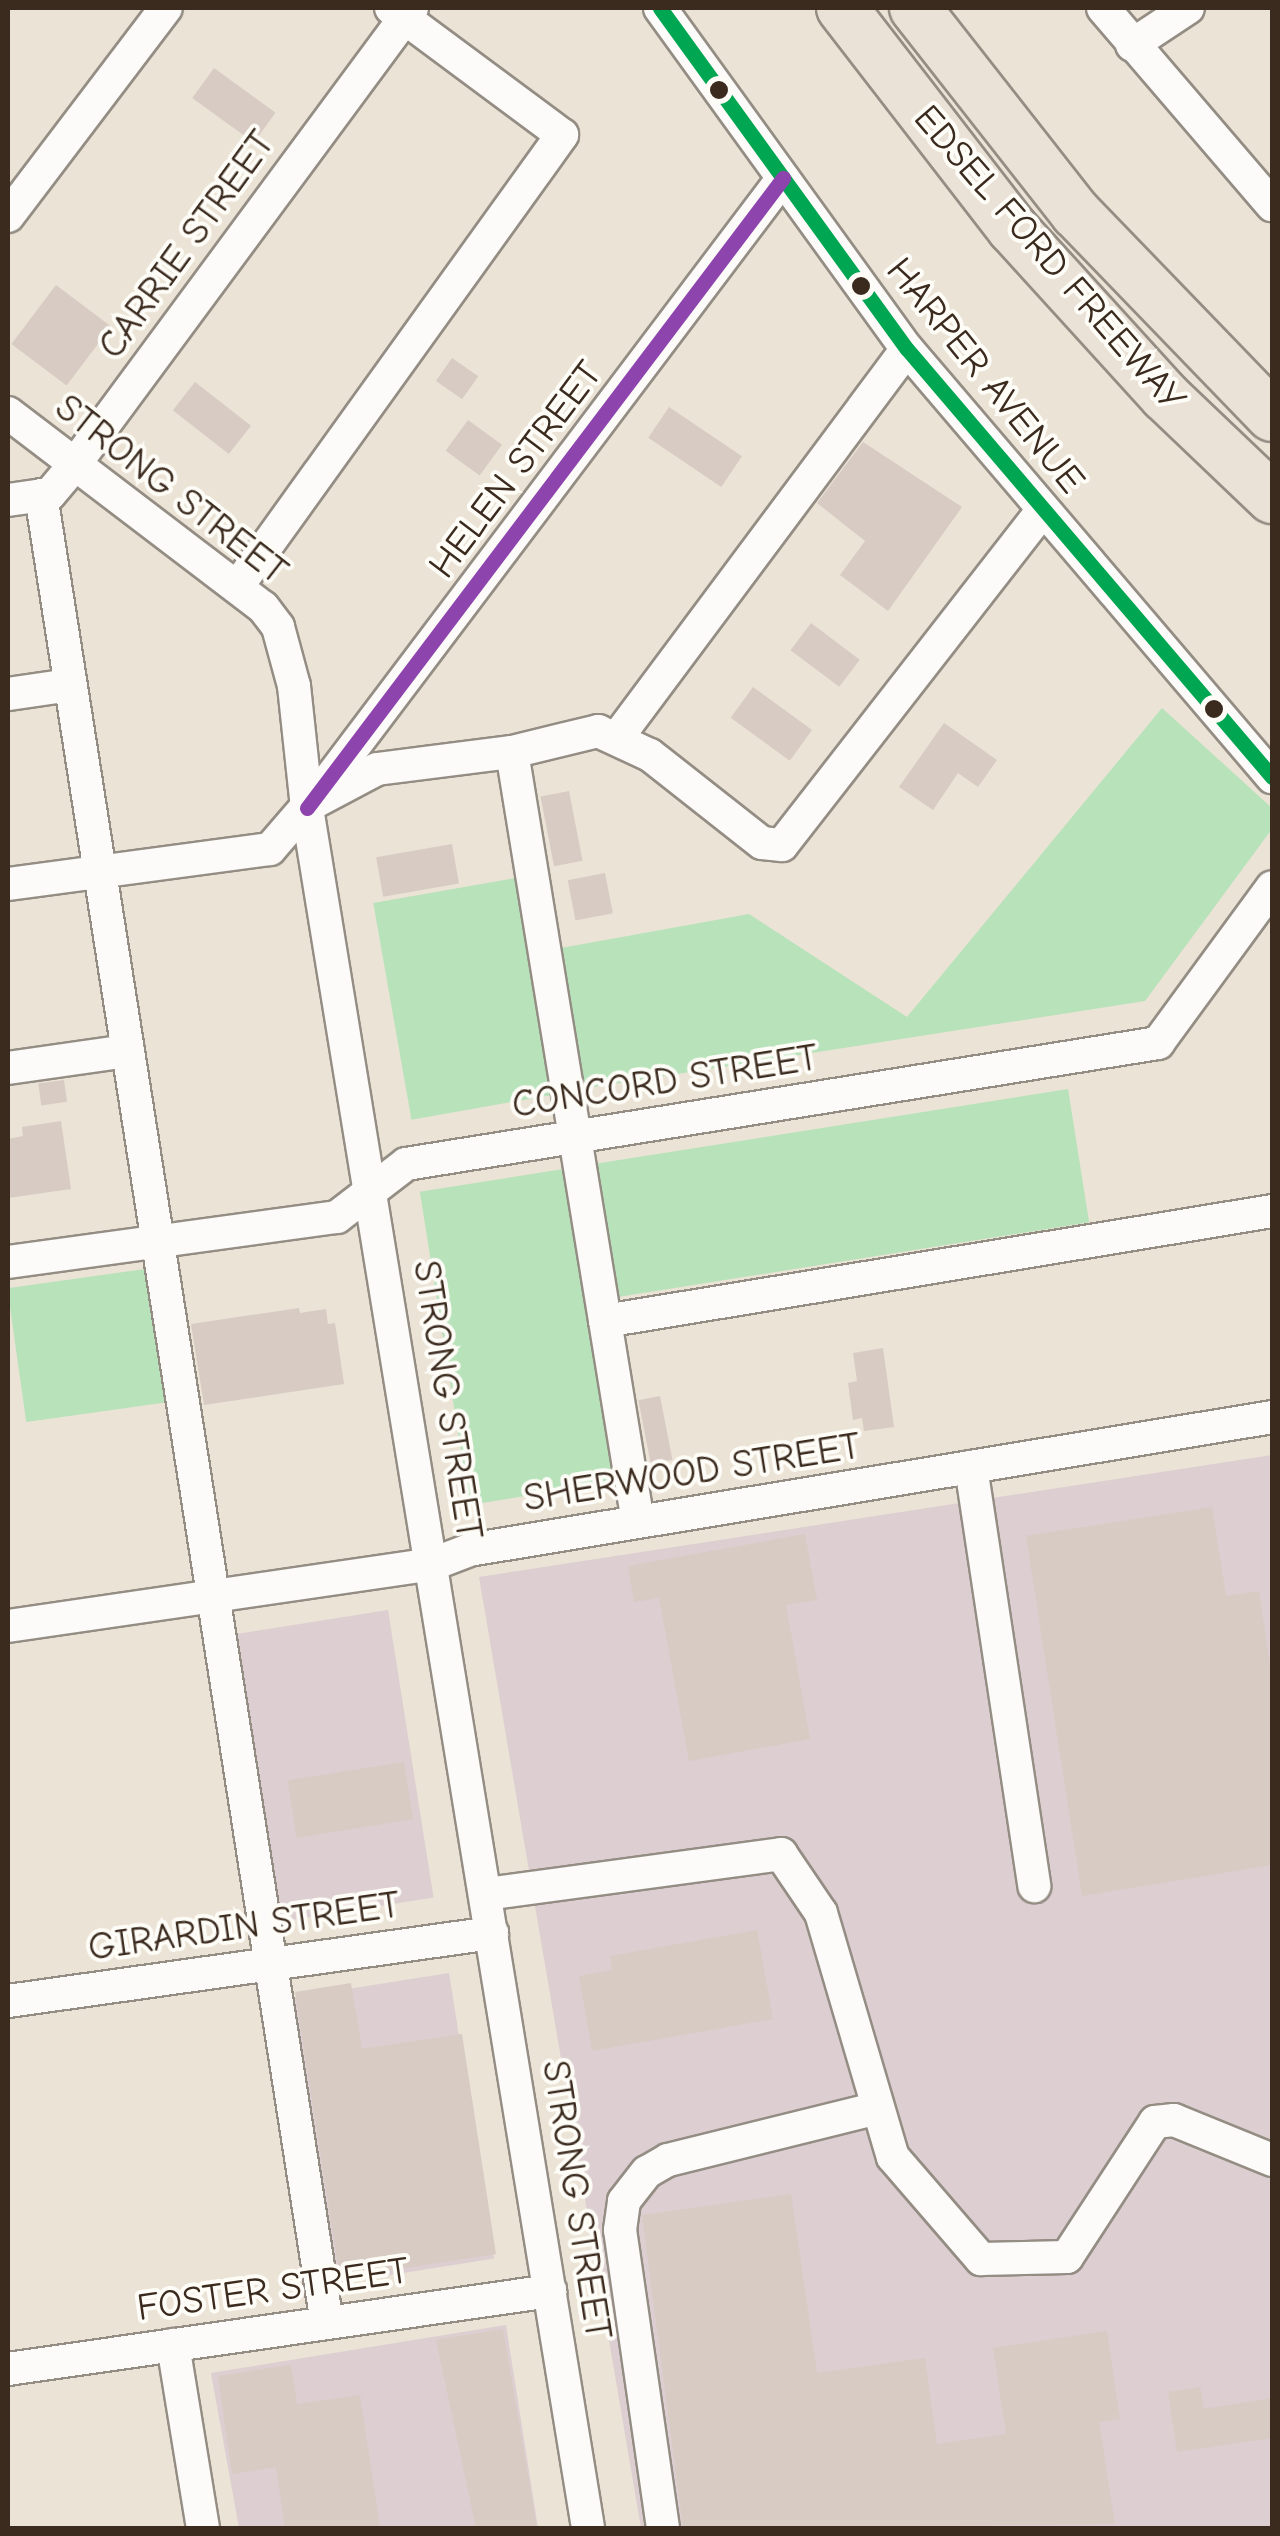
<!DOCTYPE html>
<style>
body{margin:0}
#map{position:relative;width:1280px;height:2536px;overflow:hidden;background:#ebe3d5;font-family:"Comic Neue",sans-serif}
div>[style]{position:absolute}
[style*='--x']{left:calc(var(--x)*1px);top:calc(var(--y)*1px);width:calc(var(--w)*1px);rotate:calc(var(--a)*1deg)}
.industrial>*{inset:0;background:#dcced1;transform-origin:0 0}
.green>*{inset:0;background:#b7e2ba;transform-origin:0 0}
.building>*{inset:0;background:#d8cbc3;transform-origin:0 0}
.roads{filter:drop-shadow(2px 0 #948d84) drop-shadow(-2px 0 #948d84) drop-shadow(0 2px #948d84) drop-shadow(0 -2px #948d84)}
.minor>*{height:32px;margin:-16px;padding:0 16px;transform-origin:16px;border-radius:16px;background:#fcfbf9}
.highway>*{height:50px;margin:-25px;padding:0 25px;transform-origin:25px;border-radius:25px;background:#ebe2d7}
.bus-1>*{height:15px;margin:-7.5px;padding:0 7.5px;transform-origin:7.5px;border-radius:7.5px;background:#00a651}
.bus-2>*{height:15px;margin:-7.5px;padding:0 7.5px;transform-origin:7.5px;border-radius:7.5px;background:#8e44ad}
.dots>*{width:28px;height:28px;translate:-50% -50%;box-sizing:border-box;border:5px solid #fdfcf7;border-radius:50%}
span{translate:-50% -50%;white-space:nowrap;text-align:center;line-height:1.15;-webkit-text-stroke:8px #fdfcf7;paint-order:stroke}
.street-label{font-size:38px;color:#3b2a1e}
.frame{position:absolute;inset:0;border:10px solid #3b2a1e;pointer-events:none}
</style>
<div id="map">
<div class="industrial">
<div style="clip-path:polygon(1272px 1455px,1272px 2528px,641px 2528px,479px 1577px)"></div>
<div style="left:388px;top:1610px;width:291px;height:160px;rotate:81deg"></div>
<div style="left:449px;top:1973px;width:289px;height:166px;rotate:81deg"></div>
<div style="clip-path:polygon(506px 2325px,538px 2528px,239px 2528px,211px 2373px)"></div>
</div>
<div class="green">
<div style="clip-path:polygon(1162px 708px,1272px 808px,1272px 829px,1145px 1001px,581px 1089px,561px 948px,749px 914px,907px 1017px)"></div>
<div style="left:521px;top:877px;width:220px;height:150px;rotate:80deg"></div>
<div style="left:1068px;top:1089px;width:135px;height:477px;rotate:81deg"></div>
<div style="left:570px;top:1168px;width:317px;height:152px;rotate:81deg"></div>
<div style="left:152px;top:1268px;width:135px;height:146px;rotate:82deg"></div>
</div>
<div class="building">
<div style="left:214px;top:68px;width:76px;height:37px;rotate:36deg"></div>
<div style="left:56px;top:285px;width:69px;height:74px;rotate:37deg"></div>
<div style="left:452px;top:358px;width:32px;height:28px;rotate:35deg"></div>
<div style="left:195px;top:382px;width:71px;height:36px;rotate:38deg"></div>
<div style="left:669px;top:407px;width:88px;height:37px;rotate:34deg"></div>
<div style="left:468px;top:420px;width:42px;height:38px;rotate:36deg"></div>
<div style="clip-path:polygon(863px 442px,962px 507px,888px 611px,840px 575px,865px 541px,817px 503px)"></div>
<div style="left:811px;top:623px;width:61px;height:34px;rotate:37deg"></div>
<div style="left:753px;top:687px;width:73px;height:38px;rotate:36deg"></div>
<div style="clip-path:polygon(944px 723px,997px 760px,978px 787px,958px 773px,933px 810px,899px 787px)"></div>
<div style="left:569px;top:791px;width:71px;height:29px;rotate:79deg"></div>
<div style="left:452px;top:844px;width:40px;height:77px;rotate:80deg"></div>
<div style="left:605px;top:873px;width:41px;height:38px;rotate:79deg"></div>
<div style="left:64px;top:1080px;width:22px;height:26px;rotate:82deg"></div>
<div style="clip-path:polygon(61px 1121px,71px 1189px,8px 1198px,8px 1139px,23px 1136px,22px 1127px)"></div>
<div style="clip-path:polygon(299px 1308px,300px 1313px,326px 1309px,328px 1324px,335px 1323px,344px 1384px,204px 1405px,191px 1324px)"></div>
<div style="clip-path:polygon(883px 1348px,894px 1427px,864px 1431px,862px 1418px,853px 1420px,848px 1383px,857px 1381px,853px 1353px)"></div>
<div style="left:660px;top:1396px;width:65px;height:22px;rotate:79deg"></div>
<div style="clip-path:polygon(1212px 1507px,1226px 1596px,1259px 1591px,1272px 1678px,1272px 1865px,1082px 1896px,1026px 1536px)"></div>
<div style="clip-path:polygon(805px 1534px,817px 1600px,786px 1605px,810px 1739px,689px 1761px,659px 1598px,634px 1602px,628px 1566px)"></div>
<div style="left:404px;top:1762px;width:58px;height:118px;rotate:81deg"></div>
<div style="clip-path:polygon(757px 1930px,773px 2019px,592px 2051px,579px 1976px,612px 1970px,610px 1956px)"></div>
<div style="clip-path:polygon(351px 1983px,362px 2049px,462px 2034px,496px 2254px,340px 2278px,295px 1992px)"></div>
<div style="clip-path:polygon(791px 2194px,817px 2373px,925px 2358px,937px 2444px,1006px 2434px,993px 2348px,1107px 2331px,1120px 2419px,1099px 2422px,1115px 2524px,683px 2528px,642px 2215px)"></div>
<div style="clip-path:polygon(503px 2329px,537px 2528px,476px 2528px,436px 2340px)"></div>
<div style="clip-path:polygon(291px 2365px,297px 2404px,360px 2395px,380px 2528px,285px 2528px,276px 2467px,232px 2474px,218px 2376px)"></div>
<div style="clip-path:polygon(1200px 2387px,1204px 2409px,1272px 2398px,1272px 2438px,1177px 2452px,1168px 2392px)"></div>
</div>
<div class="roads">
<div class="minor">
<div style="--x:660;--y:8;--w:421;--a:54.1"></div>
<div style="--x:907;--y:349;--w:563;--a:49.54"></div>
<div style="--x:1103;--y:8;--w:260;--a:49.4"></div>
<div style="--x:1132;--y:45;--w:67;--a:-33.5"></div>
<div style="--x:8;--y:216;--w:261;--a:-52.8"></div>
<div style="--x:8;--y:413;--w:320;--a:37.3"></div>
<div style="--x:263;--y:607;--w:25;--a:53"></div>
<div style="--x:278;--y:627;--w:61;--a:74.8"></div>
<div style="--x:294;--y:686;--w:123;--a:83.9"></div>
<div style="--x:307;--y:808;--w:1743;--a:80.72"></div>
<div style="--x:41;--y:495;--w:1850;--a:81.11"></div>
<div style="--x:8;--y:500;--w:42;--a:-8.1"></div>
<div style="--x:50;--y:494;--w:39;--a:-50"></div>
<div style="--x:75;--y:464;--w:567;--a:-53.53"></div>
<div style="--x:237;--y:587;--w:557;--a:-54.28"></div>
<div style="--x:562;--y:135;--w:213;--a:-143.4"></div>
<div style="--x:8;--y:694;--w:63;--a:-8.3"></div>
<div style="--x:617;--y:738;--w:485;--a:-53.3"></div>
<div style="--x:512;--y:752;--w:780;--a:80.71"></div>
<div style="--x:319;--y:793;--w:770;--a:-52.97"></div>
<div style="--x:307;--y:806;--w:79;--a:-27.9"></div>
<div style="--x:377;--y:769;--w:136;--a:-7.2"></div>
<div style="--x:512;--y:752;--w:89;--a:-13.7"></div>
<div style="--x:598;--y:731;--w:57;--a:24.8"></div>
<div style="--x:650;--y:755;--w:142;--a:38.2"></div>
<div style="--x:762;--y:843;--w:20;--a:6"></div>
<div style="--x:782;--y:845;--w:423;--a:-52.1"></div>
<div style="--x:8;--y:884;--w:264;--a:-7.6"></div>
<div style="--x:270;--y:849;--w:58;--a:-49.2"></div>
<div style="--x:8;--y:1068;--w:121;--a:-8.1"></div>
<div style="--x:8;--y:1262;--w:332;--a:-7.8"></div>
<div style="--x:337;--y:1217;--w:87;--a:-37.5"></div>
<div style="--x:406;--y:1164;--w:762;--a:-9.14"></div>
<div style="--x:1158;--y:1043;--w:193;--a:-53.8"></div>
<div style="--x:605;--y:1321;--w:676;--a:-9.36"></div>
<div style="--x:971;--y:1467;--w:424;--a:81.4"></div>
<div style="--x:8;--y:1626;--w:429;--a:-8.3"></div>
<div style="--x:433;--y:1564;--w:39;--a:-21"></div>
<div style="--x:469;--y:1550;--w:814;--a:-9.4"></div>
<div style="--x:486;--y:1894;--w:298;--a:-7.7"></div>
<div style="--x:781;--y:1854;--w:71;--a:55.9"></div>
<div style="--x:821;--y:1913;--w:254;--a:73.6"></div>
<div style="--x:893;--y:2157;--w:135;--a:49.2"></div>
<div style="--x:981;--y:2259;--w:86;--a:-1.3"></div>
<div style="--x:1067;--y:2257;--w:161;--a:-56.9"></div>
<div style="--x:1155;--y:2122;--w:19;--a:-6"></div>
<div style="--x:1174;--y:2120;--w:106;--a:22.2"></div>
<div style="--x:8;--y:2001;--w:489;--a:-8"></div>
<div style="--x:173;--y:2345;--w:185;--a:80.7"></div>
<div style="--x:8;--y:2369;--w:548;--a:-8.19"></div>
<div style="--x:663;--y:2528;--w:301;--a:-98.2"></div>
<div style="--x:620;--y:2230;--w:29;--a:-82"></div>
<div style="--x:624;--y:2201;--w:37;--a:-52"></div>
<div style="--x:647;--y:2172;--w:24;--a:-30"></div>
<div style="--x:668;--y:2160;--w:216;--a:-13.9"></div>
</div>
<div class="highway">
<div style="--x:842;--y:8;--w:279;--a:52.3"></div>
<div style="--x:1013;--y:229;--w:226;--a:47.7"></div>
<div style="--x:1165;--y:396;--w:148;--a:43.6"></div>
<div style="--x:915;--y:8;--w:261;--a:51.9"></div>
<div style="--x:1076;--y:213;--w:282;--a:46"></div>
</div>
</div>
<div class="bus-1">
<div style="--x:660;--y:8;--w:421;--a:54.1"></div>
<div style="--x:907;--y:349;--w:563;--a:49.54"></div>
</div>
<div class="bus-2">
<div style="--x:307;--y:808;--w:790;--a:-52.93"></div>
</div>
<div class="dots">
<div style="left:719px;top:90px;background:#3b2a1e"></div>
<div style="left:861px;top:286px;background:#3b2a1e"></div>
<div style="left:1214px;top:709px;background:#3b2a1e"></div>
</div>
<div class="street-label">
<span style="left:187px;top:245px;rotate:-54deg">CARRIE STREET</span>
<span style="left:1049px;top:259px;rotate:49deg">EDSEL FORD FREEWAY</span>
<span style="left:985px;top:376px;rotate:51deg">HARPER AVENUE</span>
<span style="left:516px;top:470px;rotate:-53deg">HELEN STREET</span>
<span style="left:171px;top:490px;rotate:38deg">STRONG STREET</span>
<span style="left:665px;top:1082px;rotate:-9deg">CONCORD STREET</span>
<span style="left:447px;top:1400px;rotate:81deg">STRONG STREET</span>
<span style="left:692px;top:1473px;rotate:-9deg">SHERWOOD STREET</span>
<span style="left:244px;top:1927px;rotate:-8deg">GIRARDIN STREET</span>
<span style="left:576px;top:2200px;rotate:81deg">STRONG STREET</span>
<span style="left:273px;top:2290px;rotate:-8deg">FOSTER STREET</span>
</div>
<div class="frame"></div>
</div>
